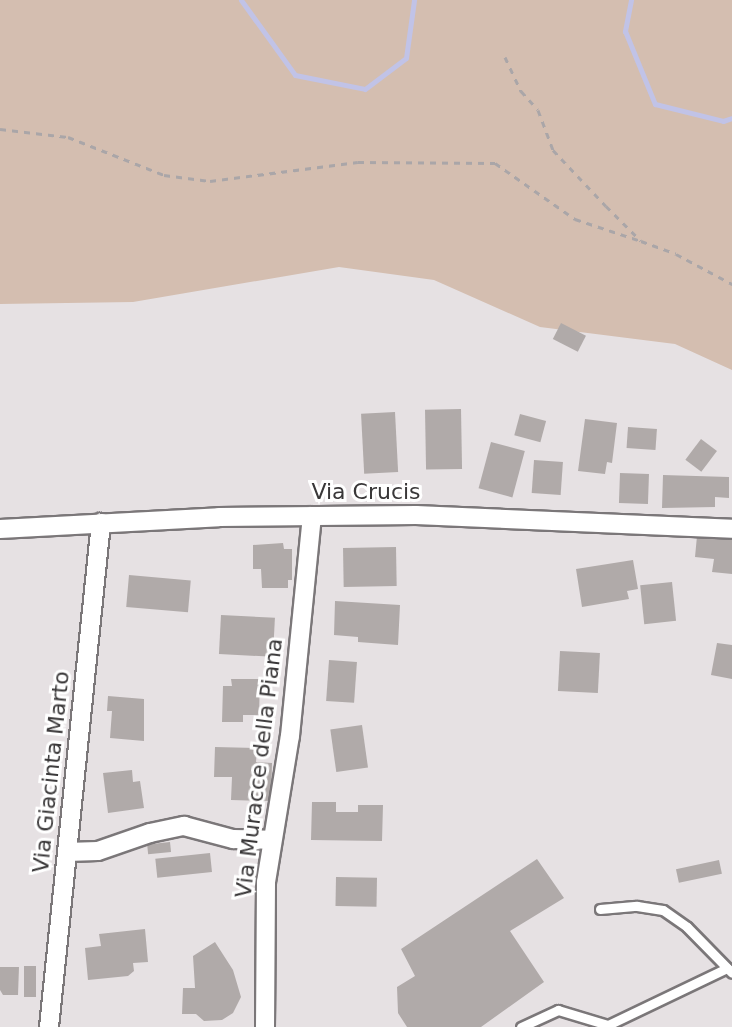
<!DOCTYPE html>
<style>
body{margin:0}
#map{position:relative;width:732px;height:1027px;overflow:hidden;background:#e6e1e3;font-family:"DejaVu Sans",sans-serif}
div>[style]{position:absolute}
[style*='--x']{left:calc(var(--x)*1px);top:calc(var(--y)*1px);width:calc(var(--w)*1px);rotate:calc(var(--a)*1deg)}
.green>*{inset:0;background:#d4beb0}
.stream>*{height:5px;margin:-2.5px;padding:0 2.5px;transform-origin:2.5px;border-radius:2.5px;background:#c1c3e7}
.building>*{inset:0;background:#b0aaa9;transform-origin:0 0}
.path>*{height:3px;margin-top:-1.5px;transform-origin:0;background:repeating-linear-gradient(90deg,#aaa6a8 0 6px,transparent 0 12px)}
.roads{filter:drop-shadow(2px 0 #7b7779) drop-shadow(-2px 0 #7b7779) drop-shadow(0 2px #7b7779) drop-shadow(0 -2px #7b7779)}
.lane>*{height:9px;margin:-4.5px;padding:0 4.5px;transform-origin:4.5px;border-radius:4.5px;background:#fff}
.street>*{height:18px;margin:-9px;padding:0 9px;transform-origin:9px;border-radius:9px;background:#fff}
span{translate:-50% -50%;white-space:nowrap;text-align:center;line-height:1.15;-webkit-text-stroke:6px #fff;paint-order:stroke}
.street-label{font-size:22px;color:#393738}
</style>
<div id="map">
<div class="green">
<div style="clip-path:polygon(0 0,732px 0,732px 370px,675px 344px,540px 327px,434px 280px,339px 267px,133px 302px,0 304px)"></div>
</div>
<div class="stream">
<div style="--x:241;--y:0;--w:92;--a:54.2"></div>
<div style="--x:295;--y:75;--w:71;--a:11.3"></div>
<div style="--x:365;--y:89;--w:51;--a:-37.1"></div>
<div style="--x:406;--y:58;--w:59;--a:-82.1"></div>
<div style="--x:631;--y:0;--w:32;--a:101"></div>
<div style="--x:625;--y:31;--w:79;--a:67.7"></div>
<div style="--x:655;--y:104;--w:70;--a:14"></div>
<div style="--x:723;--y:121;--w:9;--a:-18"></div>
</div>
<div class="building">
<div style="left:561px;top:323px;width:28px;height:18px;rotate:27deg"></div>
<div style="left:461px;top:409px;width:60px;height:36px;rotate:89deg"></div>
<div style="left:395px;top:412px;width:60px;height:34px;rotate:87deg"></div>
<div style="left:520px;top:414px;width:27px;height:22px;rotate:15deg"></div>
<div style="clip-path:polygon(585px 419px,617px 423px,612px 463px,607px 462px,605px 474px,578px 471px)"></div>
<div style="left:628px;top:427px;width:29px;height:21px;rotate:4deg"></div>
<div style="left:701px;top:439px;width:20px;height:26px;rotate:37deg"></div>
<div style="left:491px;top:442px;width:35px;height:48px;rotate:15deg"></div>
<div style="left:534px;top:460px;width:29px;height:33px;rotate:4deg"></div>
<div style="left:620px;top:473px;width:29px;height:30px;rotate:2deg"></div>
<div style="clip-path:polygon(663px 475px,729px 477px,729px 498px,715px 497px,715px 507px,662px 508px)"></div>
<div style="clip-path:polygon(697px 536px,732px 540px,732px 574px,712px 572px,714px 559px,695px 557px)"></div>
<div style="clip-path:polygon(283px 543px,284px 549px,292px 549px,292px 580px,288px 580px,288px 588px,262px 588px,261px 569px,253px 569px,253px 545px)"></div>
<div style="left:396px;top:547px;width:39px;height:53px;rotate:89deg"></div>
<div style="clip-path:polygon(633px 560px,638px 589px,627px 591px,629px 599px,582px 607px,576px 569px)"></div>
<div style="left:129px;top:575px;width:62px;height:32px;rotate:5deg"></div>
<div style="left:672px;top:582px;width:39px;height:32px;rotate:84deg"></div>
<div style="clip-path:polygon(335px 601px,400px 605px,398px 645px,358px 642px,358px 637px,334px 635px)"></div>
<div style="left:221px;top:615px;width:54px;height:39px;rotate:3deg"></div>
<div style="clip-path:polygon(717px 643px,732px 645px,732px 679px,711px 675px)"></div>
<div style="left:560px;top:651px;width:40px;height:40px;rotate:3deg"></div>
<div style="left:329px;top:660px;width:28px;height:41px;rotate:4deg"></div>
<div style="clip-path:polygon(231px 679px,260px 679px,259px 715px,243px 715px,243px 722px,222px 722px,223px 686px,232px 686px)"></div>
<div style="clip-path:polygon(108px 696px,144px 699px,144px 741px,110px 738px,112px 711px,107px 711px)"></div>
<div style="left:362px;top:725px;width:43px;height:32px;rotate:82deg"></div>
<div style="clip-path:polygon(215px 747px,257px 748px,256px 762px,272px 763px,271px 801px,231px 800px,232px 777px,214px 777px)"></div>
<div style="clip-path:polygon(132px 770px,133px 782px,140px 781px,144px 808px,108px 813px,103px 773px)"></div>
<div style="clip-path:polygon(312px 802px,336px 802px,336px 812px,358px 812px,358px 805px,383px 805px,382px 841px,311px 840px)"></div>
<div style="left:170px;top:842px;width:10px;height:23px;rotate:84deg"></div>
<div style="left:210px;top:853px;width:19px;height:55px;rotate:84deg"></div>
<div style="clip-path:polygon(537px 859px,564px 898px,510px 931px,544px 982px,481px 1027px,407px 1027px,398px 1013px,397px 987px,415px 976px,401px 949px)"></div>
<div style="left:719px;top:860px;width:14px;height:44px;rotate:78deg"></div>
<div style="left:336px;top:877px;width:41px;height:29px;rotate:1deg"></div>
<div style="clip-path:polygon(145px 929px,148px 962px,133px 963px,134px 971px,128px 976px,88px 980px,85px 948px,101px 946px,99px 934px)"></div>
<div style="clip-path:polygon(215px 942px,233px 970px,241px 997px,233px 1013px,222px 1020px,204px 1021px,196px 1014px,182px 1014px,183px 988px,195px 988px,193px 956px)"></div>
<div style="left:24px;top:966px;width:12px;height:31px"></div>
<div style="clip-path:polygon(0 967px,19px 967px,18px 995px,3px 995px,0 990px)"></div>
</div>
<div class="path">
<div style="--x:505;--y:57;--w:38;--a:65"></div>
<div style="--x:521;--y:91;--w:25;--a:48"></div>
<div style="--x:538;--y:110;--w:43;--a:69.4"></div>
<div style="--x:553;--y:150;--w:77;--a:46.6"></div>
<div style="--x:606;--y:206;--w:49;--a:45"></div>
<div style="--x:641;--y:241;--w:37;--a:20"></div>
<div style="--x:676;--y:254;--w:64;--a:28.2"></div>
<div style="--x:0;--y:129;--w:68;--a:6.7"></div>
<div style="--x:68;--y:137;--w:103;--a:21.6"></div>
<div style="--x:164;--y:175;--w:46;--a:7.4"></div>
<div style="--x:210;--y:181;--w:149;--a:-7.3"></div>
<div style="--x:358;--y:162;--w:137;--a:0.4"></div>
<div style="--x:495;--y:163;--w:98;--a:35"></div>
<div style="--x:575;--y:219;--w:70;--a:18.4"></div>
</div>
<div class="roads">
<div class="lane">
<div style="--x:600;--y:909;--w:37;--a:-5"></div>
<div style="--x:637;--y:906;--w:26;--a:9"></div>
<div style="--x:663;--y:910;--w:29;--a:35"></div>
<div style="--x:687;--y:927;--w:64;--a:45.6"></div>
<div style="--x:521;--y:1027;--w:41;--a:-24.7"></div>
<div style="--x:558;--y:1010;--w:52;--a:16.7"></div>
<div style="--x:608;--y:1025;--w:132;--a:-25.6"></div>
</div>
<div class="street">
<div style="--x:0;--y:529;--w:219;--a:-3.1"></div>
<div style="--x:219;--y:517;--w:197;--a:-0.6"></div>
<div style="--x:416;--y:515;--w:316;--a:2.5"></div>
<div style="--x:67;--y:852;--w:31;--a:-2"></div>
<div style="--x:98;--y:851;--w:55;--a:-19.1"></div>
<div style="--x:150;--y:833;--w:35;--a:-12"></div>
<div style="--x:184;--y:826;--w:51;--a:14.9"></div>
<div style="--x:233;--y:839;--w:39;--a:1"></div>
<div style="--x:49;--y:1027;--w:507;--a:-84.11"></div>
<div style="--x:265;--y:1027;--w:145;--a:-89.6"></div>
<div style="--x:266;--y:882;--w:148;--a:-80.7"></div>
<div style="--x:290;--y:736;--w:221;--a:-84.3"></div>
</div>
</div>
<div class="street-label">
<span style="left:366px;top:492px">Via Crucis</span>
<span style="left:259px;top:768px;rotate:-83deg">Via Muracce della Piana</span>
<span style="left:51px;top:772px;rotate:-84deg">Via Giacinta Marto</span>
</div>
</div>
